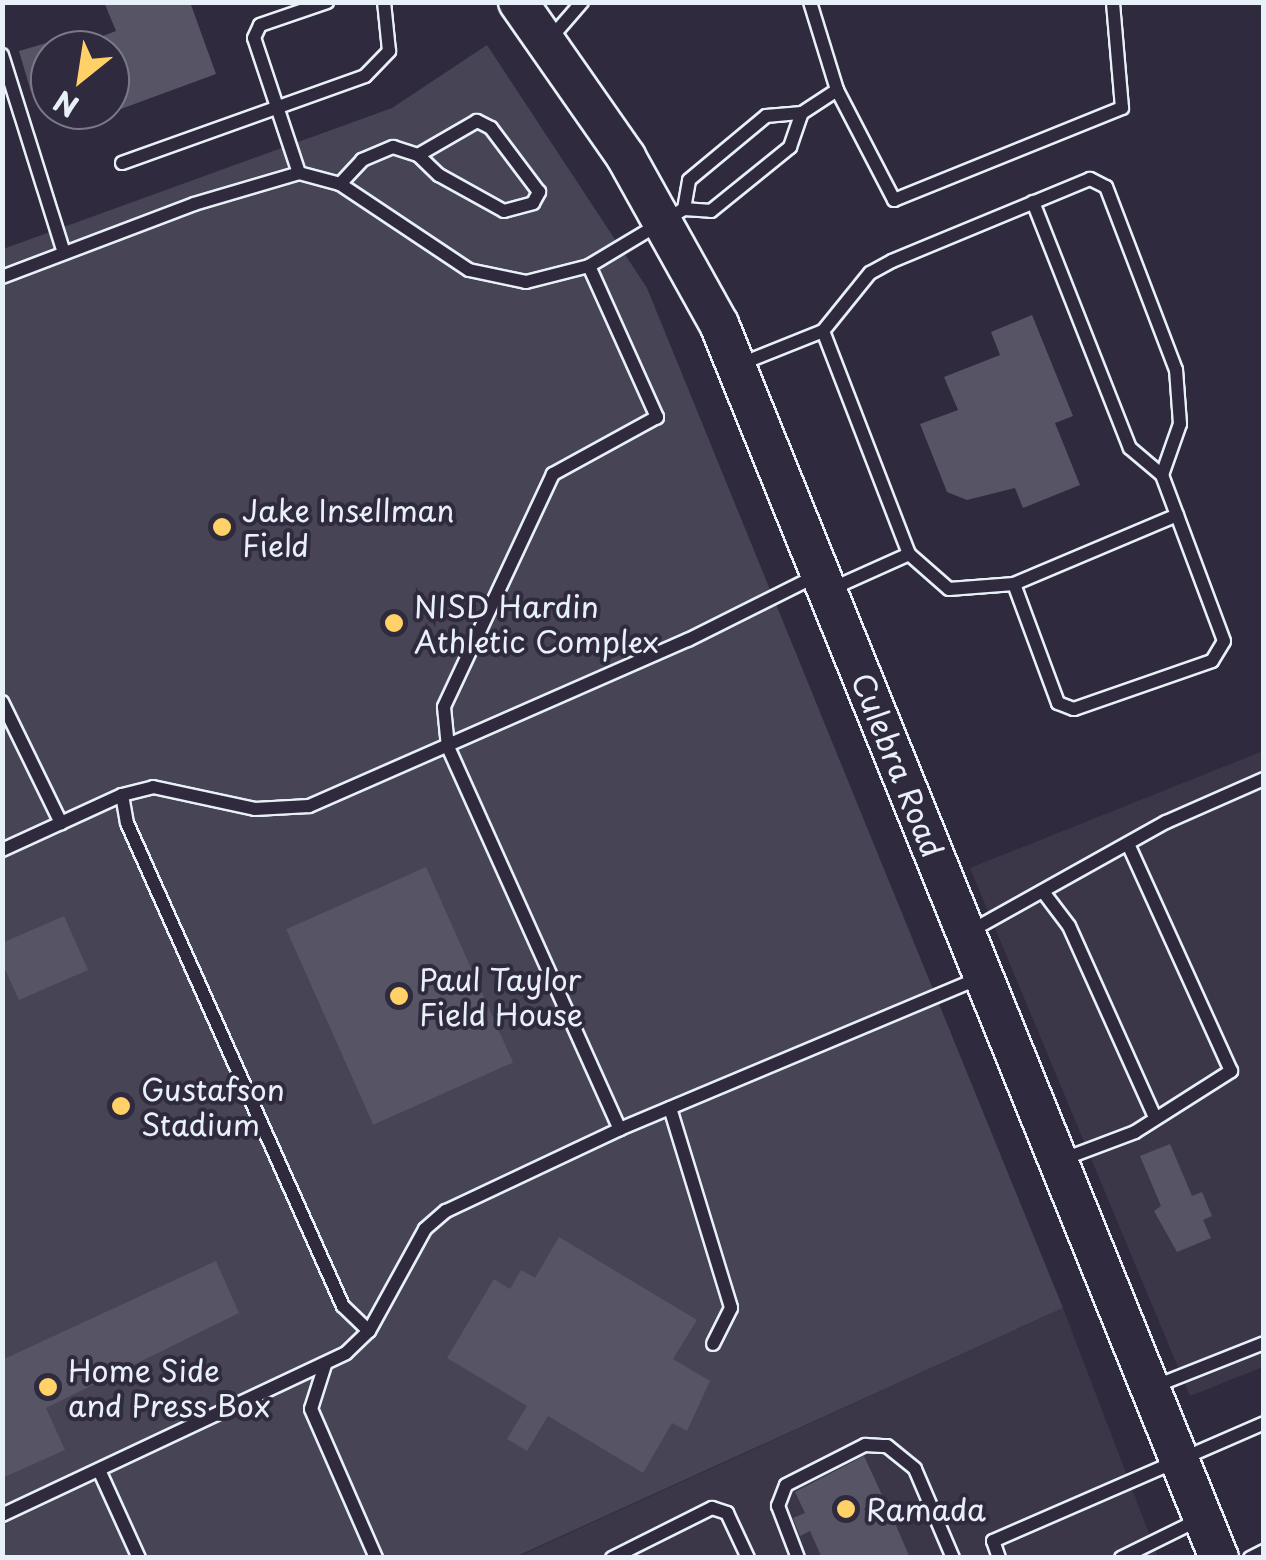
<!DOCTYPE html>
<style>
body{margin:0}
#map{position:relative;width:1266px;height:1560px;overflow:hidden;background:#2f2a3d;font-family:"Playpen Sans",sans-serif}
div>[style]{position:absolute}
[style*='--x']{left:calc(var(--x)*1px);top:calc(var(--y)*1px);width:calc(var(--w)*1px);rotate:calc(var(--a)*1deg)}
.built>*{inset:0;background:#3b3749}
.green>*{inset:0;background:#464455}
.building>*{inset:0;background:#575565;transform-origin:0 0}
.roads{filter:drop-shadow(2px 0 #e8f1f8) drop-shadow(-2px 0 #e8f1f8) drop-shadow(0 2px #e8f1f8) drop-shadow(0 -2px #e8f1f8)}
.lane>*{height:12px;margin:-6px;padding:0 6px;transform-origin:6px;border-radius:6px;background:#2f2a3d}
.secondary>*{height:38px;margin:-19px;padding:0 19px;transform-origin:19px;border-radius:19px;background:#2f2a3d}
.dots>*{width:28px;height:28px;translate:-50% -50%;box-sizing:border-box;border:5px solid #2f2a3d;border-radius:50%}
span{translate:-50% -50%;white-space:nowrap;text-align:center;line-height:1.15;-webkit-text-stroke:8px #2f2a3d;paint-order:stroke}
.poi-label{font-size:30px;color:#e8f1f8}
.left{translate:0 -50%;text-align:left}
.street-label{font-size:30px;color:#e8f1f8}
.frame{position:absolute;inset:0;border:5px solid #e8f1f8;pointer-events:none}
.north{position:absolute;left:30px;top:30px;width:100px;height:100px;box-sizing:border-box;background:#2f2a3d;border:2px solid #797a88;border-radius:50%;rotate:210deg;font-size:28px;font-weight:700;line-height:40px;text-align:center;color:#e8f1f8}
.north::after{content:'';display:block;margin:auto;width:35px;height:45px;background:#ffd166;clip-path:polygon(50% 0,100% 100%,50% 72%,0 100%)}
</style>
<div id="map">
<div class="built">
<div style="clip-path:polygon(1263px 751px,1263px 1367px,1190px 1396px,970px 868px)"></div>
<div style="clip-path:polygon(1063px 1308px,1158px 1557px,515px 1558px)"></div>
</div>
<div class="green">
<div style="clip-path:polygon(487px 45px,647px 288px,1063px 1308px,515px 1557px,3px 1557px,3px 249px,392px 108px)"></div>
</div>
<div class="building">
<div style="clip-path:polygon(104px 2px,190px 2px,216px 74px,110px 113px,110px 50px,71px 48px,116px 31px)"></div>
<div style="clip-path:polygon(50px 42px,50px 86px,31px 92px,19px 51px)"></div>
<div style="clip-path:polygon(1032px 315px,1073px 416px,1055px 423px,1080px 485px,1023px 508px,1015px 488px,967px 500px,947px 492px,920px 424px,958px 410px,944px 377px,1000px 355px,991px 332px)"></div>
<div style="left:426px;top:867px;width:214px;height:153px;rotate:66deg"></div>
<div style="clip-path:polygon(64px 916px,88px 970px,19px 1000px,2px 963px,2px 943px)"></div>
<div style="clip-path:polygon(1170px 1144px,1192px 1196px,1202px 1192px,1212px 1216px,1203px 1220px,1211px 1238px,1177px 1252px,1154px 1211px,1161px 1206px,1140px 1156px)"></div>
<div style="clip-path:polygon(559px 1237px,697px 1320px,673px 1359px,710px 1381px,687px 1431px,672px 1423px,643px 1473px,548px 1416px,527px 1451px,507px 1439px,527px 1406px,447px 1358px,494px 1279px,510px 1289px,521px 1270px,535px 1278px)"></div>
<div style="clip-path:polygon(216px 1261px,239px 1313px,46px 1408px,65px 1450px,2px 1478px,2px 1360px)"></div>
<div style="clip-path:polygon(864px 1456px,894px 1521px,910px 1558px,822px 1558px,810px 1531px,800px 1536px,793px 1518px,805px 1513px,795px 1492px)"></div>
</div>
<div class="roads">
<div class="lane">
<div style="--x:810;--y:2;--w:92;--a:72.9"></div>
<div style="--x:550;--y:39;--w:49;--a:-49.1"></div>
<div style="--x:2;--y:55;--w:207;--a:72.6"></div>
<div style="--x:122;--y:163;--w:258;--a:-19.7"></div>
<div style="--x:365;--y:76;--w:35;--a:-46"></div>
<div style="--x:389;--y:51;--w:49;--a:-95.8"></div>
<div style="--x:299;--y:173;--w:142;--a:-108.4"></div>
<div style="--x:254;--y:38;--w:14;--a:-65"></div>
<div style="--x:260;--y:25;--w:71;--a:-18.9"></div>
<div style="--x:340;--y:184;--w:33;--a:-47"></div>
<div style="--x:362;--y:160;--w:34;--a:-23"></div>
<div style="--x:393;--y:147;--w:26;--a:18"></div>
<div style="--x:418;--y:155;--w:29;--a:44"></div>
<div style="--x:439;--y:175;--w:74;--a:29"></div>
<div style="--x:504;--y:211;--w:30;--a:-15"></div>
<div style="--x:533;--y:203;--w:13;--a:-61"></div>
<div style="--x:539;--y:192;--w:80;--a:-126.9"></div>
<div style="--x:491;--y:128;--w:16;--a:-153"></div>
<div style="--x:477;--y:121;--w:68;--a:150"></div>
<div style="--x:1033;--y:202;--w:264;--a:68.5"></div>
<div style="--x:1130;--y:448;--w:42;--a:40.2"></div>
<div style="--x:684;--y:209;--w:29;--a:-80"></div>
<div style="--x:689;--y:180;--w:100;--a:-39.7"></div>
<div style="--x:766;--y:116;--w:36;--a:-5"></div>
<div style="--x:802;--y:113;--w:42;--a:-33.3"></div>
<div style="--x:837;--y:90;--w:124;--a:62.6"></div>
<div style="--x:894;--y:200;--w:246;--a:-22"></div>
<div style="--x:1122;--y:108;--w:106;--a:-94.9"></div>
<div style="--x:589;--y:266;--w:166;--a:65.8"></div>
<div style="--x:657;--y:417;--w:119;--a:151.3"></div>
<div style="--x:553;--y:474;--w:257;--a:115.1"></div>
<div style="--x:444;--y:707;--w:40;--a:84.3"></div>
<div style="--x:448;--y:747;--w:419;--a:65.8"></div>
<div style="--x:2;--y:277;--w:205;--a:-20.8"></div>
<div style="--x:194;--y:204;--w:109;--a:-16.4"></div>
<div style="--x:299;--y:173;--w:42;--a:15"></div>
<div style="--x:340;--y:184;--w:155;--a:33.7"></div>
<div style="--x:469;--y:270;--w:58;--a:11.9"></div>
<div style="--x:526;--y:282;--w:65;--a:-14.3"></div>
<div style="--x:589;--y:266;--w:111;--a:-31"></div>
<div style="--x:684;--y:209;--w:27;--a:4"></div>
<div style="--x:711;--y:211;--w:102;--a:-39"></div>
<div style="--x:790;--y:147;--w:36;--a:-71"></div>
<div style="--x:738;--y:365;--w:92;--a:-21.8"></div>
<div style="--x:823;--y:331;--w:239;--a:68.9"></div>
<div style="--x:909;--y:554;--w:53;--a:41.2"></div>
<div style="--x:949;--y:589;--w:65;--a:-4.4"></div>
<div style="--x:1014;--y:584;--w:127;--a:69.7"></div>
<div style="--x:1058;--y:703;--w:17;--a:21"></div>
<div style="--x:1074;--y:709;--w:146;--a:-19.2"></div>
<div style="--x:1212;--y:661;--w:23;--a:-59"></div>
<div style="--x:1224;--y:641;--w:177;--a:-110.5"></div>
<div style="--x:1162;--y:475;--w:54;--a:-70.6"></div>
<div style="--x:1180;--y:424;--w:54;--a:-94.2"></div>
<div style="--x:1176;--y:370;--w:196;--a:-110.9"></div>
<div style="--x:1106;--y:187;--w:18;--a:-153"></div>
<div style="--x:1090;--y:179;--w:214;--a:157.5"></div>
<div style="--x:892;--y:261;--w:25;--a:151"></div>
<div style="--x:870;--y:273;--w:75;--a:129"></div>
<div style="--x:1014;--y:584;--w:177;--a:-22.9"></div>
<div style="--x:829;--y:590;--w:88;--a:-24.2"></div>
<div style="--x:2;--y:702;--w:135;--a:64"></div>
<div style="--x:122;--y:795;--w:28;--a:80"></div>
<div style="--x:127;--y:823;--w:529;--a:65.91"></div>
<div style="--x:343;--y:1306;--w:36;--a:44"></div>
<div style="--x:2;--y:850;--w:132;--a:-24.6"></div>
<div style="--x:122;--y:795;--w:32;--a:-14"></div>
<div style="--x:153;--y:787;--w:104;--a:12.2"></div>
<div style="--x:255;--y:809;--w:54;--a:-3.2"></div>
<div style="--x:309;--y:806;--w:414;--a:-23.7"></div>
<div style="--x:688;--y:640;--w:145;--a:-26.6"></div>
<div style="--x:1044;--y:893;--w:41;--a:52.9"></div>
<div style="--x:1069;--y:926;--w:209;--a:65.8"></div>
<div style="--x:969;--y:932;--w:226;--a:-29.2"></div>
<div style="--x:1166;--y:822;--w:107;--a:-23.7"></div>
<div style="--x:670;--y:1108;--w:209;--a:73"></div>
<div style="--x:731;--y:1308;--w:40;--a:116.6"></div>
<div style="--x:1061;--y:1160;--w:79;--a:-20.7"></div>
<div style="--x:1135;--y:1132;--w:114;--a:-32.4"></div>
<div style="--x:1231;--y:1071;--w:249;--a:-114.4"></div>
<div style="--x:325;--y:1365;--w:46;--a:107.7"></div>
<div style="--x:311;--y:1409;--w:163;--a:66.4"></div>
<div style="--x:1153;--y:1387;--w:119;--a:-21.6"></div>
<div style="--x:99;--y:1470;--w:97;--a:65.6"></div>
<div style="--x:2;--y:1515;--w:380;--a:-25.2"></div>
<div style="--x:346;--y:1353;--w:32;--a:-44"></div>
<div style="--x:369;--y:1331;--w:116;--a:-61.2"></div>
<div style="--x:425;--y:1229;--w:28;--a:-41"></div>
<div style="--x:446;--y:1211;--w:192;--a:-25.2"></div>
<div style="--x:620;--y:1129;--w:389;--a:-22.8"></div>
<div style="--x:612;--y:1558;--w:112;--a:-26.6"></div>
<div style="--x:712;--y:1508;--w:16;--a:18"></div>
<div style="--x:727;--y:1513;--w:50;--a:65"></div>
<div style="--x:798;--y:1558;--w:56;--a:-111"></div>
<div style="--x:778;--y:1506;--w:22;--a:-69"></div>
<div style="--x:786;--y:1485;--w:89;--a:-26.9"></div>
<div style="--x:865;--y:1445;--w:22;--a:3"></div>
<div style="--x:887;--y:1446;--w:36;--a:39"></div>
<div style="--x:915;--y:1469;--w:97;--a:66.9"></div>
<div style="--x:999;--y:1558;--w:18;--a:-109"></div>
<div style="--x:993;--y:1541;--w:296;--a:-23.5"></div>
<div style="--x:1121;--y:1558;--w:88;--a:-26.3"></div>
<div style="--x:1250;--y:1558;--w:16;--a:-27"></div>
</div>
<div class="secondary">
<div style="--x:518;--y:2;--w:189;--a:55.1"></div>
<div style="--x:626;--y:157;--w:191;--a:60.9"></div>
<div style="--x:719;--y:324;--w:1331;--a:67.94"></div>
</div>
</div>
<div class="dots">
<div style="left:222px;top:527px;background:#ffd166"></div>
<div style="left:394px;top:623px;background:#ffd166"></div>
<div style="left:399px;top:996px;background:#ffd166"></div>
<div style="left:121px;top:1106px;background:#ffd166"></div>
<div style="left:48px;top:1387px;background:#ffd166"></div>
<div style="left:846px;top:1509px;background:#ffd166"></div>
</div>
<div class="poi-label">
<span class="left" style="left:242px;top:527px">Jake Insellman<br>Field</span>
<span class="left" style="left:414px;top:623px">NISD Hardin<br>Athletic Complex</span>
<span class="left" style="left:419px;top:996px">Paul Taylor<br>Field House</span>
<span class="left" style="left:141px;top:1106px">Gustafson<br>Stadium</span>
<span class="left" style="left:68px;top:1387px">Home Side<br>and Press Box</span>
<span class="left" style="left:866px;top:1509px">Ramada</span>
</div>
<div class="street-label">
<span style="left:898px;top:765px;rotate:68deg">Culebra Road</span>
</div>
<div class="frame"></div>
<div class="north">N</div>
</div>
